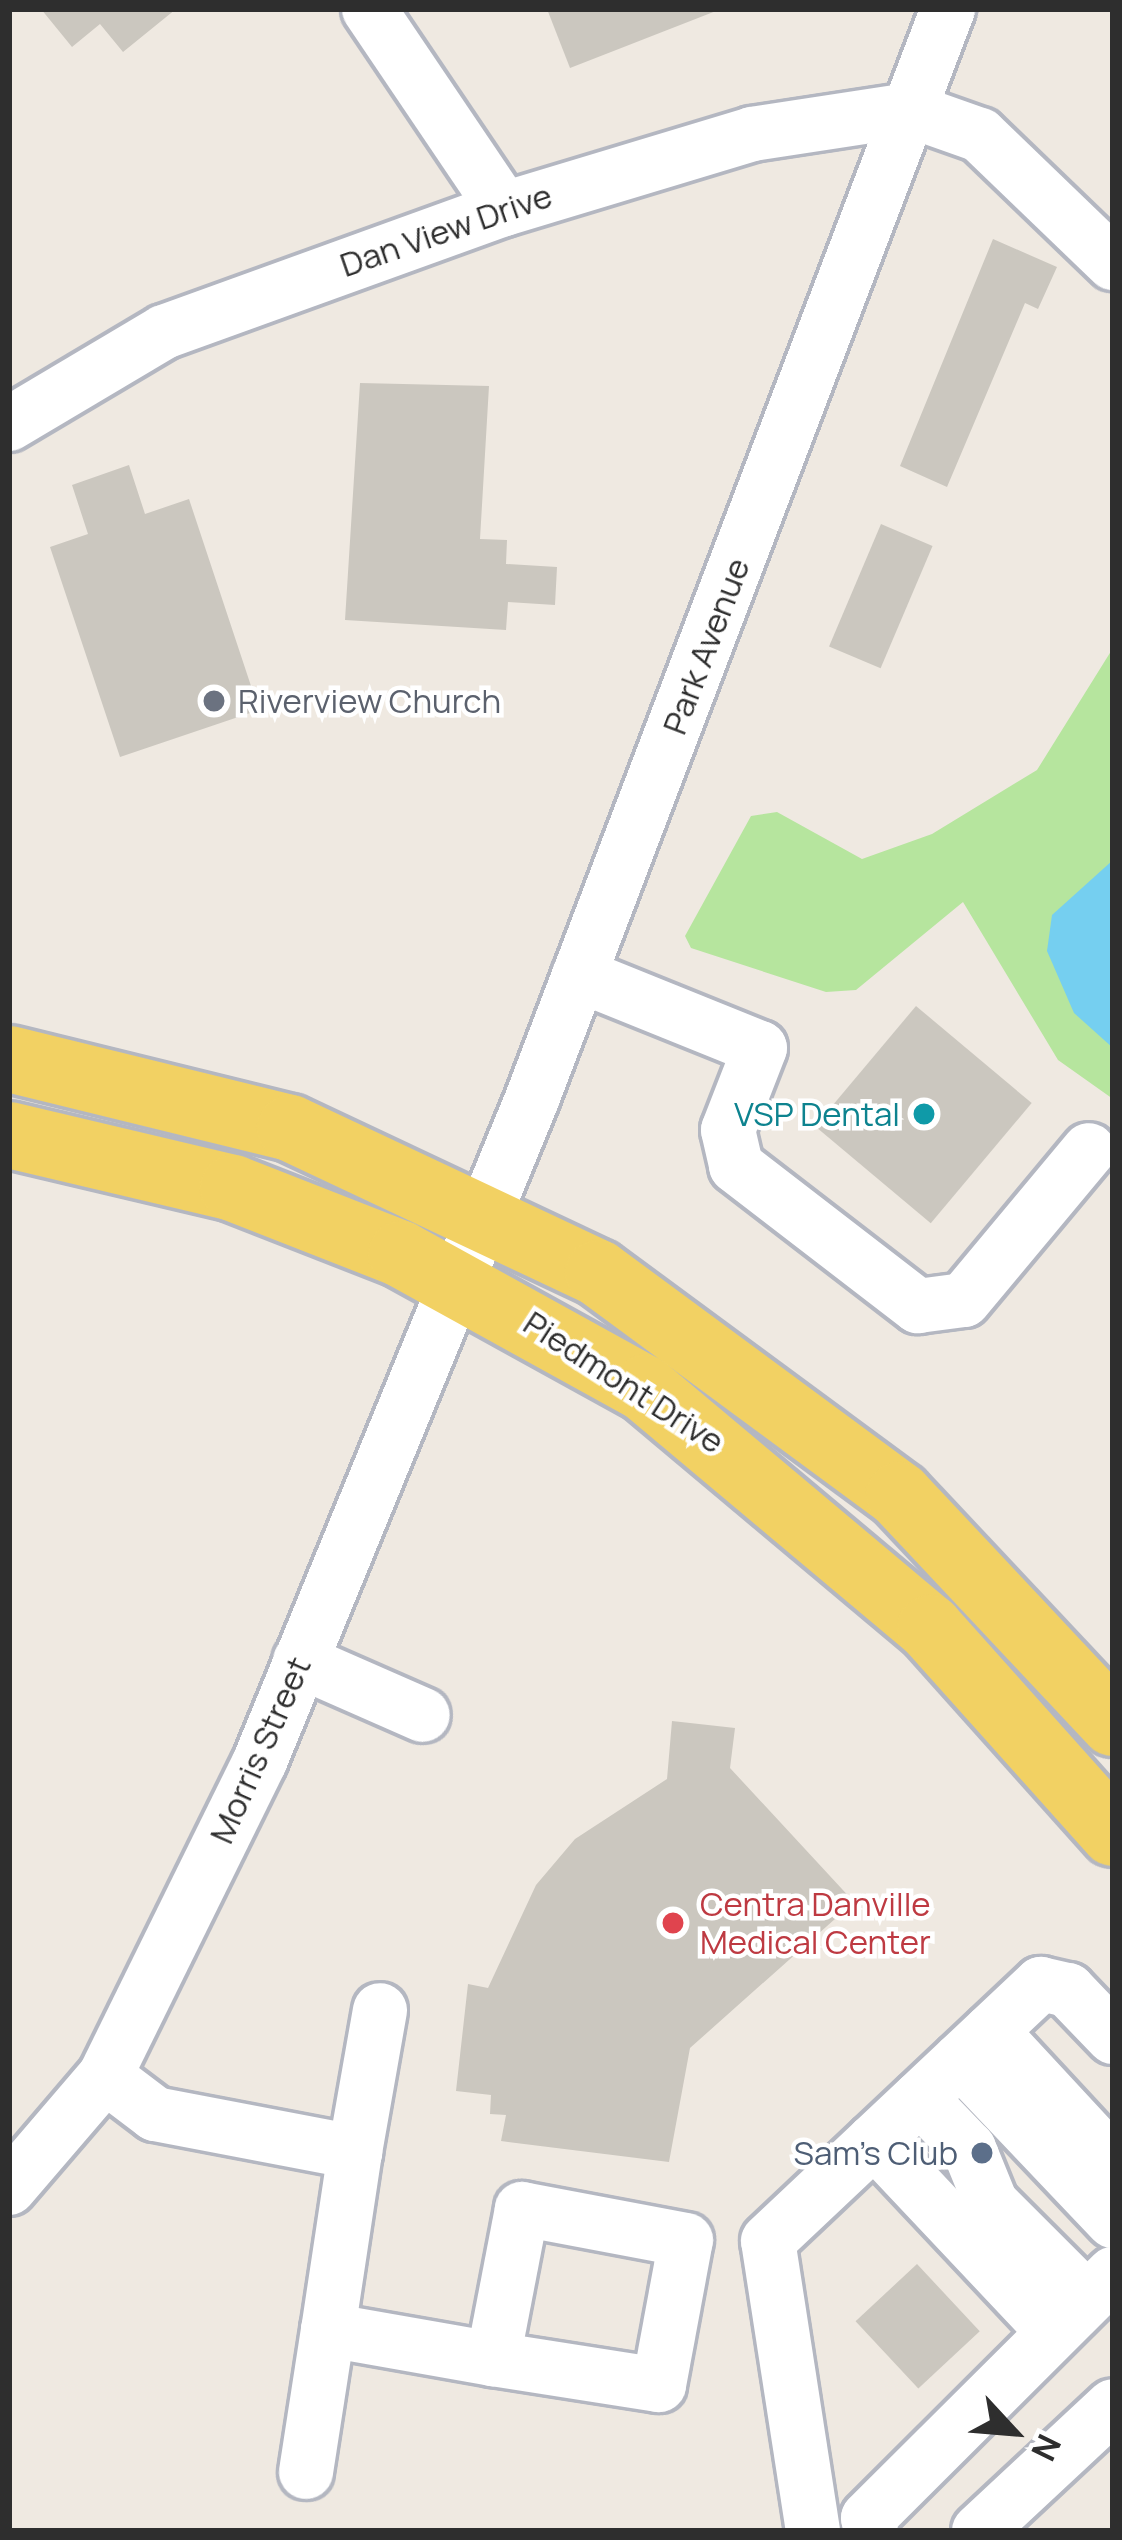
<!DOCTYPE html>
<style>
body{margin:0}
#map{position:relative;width:1122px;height:2540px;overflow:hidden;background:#efe9e1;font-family:Manrope,sans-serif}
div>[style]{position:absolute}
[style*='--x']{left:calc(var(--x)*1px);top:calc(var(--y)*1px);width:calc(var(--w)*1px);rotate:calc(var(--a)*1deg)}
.green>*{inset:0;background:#b6e59e}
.water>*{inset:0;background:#75cff0}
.building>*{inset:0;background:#cbc7bf;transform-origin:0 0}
.roads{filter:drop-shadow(3px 0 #b4b7c1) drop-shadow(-3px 0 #b4b7c1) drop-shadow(0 3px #b4b7c1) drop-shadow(0 -3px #b4b7c1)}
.minor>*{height:54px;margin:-27px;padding:0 27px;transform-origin:27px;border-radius:27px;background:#fff}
.major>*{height:66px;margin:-33px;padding:0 33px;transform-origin:33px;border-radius:33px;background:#f2d163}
.dots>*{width:33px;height:33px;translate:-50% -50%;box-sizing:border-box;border:6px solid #fff;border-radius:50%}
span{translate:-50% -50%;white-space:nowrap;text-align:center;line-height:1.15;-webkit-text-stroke:9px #fff;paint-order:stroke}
.street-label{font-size:33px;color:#2e2e2e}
.worship-label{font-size:33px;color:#5b616d}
.left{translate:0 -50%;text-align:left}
.culture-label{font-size:33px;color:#0d838f}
.right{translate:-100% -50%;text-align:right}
.health-label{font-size:33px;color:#be3a42}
.service-label{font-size:33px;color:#4e5e75}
.frame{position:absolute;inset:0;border:12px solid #2e2e2e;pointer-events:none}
.north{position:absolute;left:954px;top:2372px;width:120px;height:120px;-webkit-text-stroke:9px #fff;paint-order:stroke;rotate:116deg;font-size:33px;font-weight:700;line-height:48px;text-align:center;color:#2e2e2e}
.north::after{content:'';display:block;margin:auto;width:42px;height:54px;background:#2e2e2e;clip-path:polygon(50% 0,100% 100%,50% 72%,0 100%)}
</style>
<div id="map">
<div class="green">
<div style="clip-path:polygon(1113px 648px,1113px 1099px,1058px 1060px,963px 902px,856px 990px,826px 992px,691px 948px,685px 936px,751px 816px,777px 812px,862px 859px,932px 834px,1037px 770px)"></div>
</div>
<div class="water">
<div style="clip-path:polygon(1113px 860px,1113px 1048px,1074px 1013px,1047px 951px,1052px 915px)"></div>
</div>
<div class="building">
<div style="clip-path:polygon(41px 9px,176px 9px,123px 52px,100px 24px,72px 47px)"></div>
<div style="clip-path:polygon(547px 9px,716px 9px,716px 11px,570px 68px)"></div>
<div style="clip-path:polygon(993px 239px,1057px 267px,1038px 309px,1025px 303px,947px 487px,900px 466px)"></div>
<div style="clip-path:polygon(360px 383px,489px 386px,480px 539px,507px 540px,506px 564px,557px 567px,555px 605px,508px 602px,506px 630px,345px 620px)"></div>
<div style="clip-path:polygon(129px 465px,145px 514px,189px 499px,259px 710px,120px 757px,50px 547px,88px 534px,72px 485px)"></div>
<div style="left:881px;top:524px;width:56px;height:133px;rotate:23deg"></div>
<div style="left:916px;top:1006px;width:151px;height:157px;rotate:40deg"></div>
<div style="clip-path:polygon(672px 1721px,735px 1728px,730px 1768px,854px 1902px,690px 2048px,669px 2162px,501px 2141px,506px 2115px,490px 2114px,491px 2095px,456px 2091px,468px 1984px,488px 1988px,536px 1885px,575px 1839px,667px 1779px)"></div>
<div style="left:917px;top:2264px;width:92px;height:84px;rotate:47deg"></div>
</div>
<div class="roads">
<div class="minor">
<div style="--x:369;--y:9;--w:241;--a:56"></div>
<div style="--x:9;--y:424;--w:180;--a:-30.7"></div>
<div style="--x:164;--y:332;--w:362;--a:-19.9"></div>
<div style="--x:504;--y:209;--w:259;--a:-16.8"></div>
<div style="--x:752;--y:134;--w:159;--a:-8.7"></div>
<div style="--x:909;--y:110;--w:75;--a:19.4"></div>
<div style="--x:980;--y:135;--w:185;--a:43.9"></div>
<div style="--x:579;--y:975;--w:195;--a:22"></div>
<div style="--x:760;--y:1048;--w:88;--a:111.3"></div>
<div style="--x:728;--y:1130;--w:37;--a:77"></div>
<div style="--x:736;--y:1166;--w:230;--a:37.6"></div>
<div style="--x:918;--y:1306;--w:46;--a:-7.4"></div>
<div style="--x:964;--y:1300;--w:195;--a:-50.2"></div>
<div style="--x:300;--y:1661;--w:134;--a:23.7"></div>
<div style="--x:991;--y:2031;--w:157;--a:47.1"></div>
<div style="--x:1098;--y:2146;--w:31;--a:97"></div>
<div style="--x:960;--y:2060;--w:222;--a:46.5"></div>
<div style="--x:105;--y:2076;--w:63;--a:37.2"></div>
<div style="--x:155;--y:2114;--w:204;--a:10.8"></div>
<div style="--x:355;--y:2152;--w:180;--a:98.6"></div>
<div style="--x:328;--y:2330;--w:168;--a:10"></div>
<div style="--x:493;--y:2359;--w:168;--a:8.9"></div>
<div style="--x:659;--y:2385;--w:147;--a:-79.5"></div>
<div style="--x:686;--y:2240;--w:167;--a:-169.3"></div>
<div style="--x:522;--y:2209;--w:153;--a:100.9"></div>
<div style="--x:920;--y:2098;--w:71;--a:46.1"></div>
<div style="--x:969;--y:2149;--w:58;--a:67.8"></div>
<div style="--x:991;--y:2203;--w:136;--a:45"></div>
<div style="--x:874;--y:2141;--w:262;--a:46.7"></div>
<div style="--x:355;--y:2152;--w:144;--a:-80"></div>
<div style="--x:9;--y:2188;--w:148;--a:-49.4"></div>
<div style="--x:105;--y:2076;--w:351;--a:-63.8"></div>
<div style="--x:260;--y:1761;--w:716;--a:-67.66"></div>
<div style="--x:532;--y:1099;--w:1167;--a:-69.11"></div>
<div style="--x:306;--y:2472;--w:144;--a:-81.2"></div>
<div style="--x:813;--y:2531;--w:293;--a:-98.8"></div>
<div style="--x:768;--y:2241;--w:375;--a:-43.3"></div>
<div style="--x:1041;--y:1984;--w:28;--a:13"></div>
<div style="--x:1068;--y:1990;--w:65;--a:46.2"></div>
<div style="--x:871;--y:2531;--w:13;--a:-103"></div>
<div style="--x:868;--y:2518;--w:346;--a:-44.9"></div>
<div style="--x:979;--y:2531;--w:183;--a:-43"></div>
</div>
<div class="major">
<div style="--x:9;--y:1059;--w:289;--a:13.8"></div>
<div style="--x:290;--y:1128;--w:340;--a:25.2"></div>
<div style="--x:598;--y:1273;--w:374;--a:36.4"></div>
<div style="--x:899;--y:1495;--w:313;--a:46.8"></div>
<div style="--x:9;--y:1135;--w:230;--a:13.3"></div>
<div style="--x:233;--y:1188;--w:180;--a:21.4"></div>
<div style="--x:401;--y:1254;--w:277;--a:28.9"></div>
<div style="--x:644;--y:1388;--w:373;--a:40"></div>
<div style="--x:930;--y:1628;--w:275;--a:48.2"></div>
</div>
</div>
<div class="dots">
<div style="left:214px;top:701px;background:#6b7280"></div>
<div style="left:924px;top:1114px;background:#0f9aa8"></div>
<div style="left:673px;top:1923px;background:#e0444e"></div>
<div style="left:982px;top:2153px;background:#5c6f8a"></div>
</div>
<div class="street-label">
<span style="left:446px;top:230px;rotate:-19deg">Dan View Drive</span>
<span style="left:706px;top:646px;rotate:-69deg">Park Avenue</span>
<span style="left:624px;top:1382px;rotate:33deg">Piedmont Drive</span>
<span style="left:260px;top:1750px;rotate:-66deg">Morris Street</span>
</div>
<div class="worship-label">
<span class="left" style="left:238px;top:701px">Riverview Church</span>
</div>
<div class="culture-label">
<span class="right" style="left:900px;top:1114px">VSP Dental</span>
</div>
<div class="health-label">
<span class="left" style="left:700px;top:1923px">Centra Danville<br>Medical Center</span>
</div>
<div class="service-label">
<span class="right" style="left:958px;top:2153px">Sam's Club</span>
</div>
<div class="frame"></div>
<div class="north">N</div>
</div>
